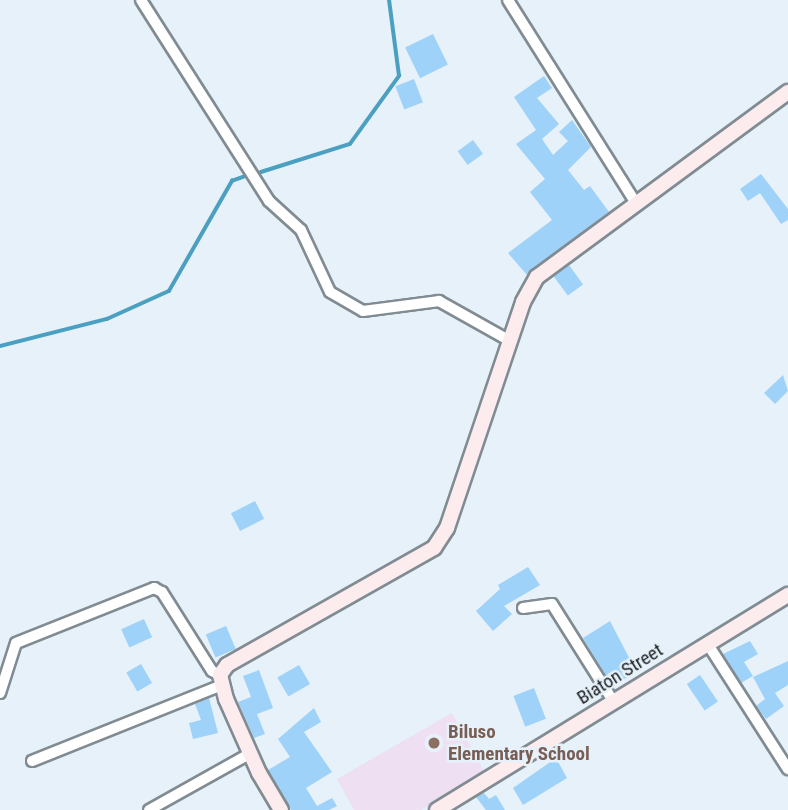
<!DOCTYPE html>
<style>
body{margin:0}
#map{position:relative;width:788px;height:810px;overflow:hidden;background:#e6f1f9;font-family:"Roboto Condensed",sans-serif}
div>[style]{position:absolute}
[style*='--x']{left:calc(var(--x)*1px);top:calc(var(--y)*1px);width:calc(var(--w)*1px);rotate:calc(var(--a)*1deg)}
.education>*{inset:0;background:#eedff2}
.stream>*{height:3.5px;margin:-1.75px;padding:0 1.75px;transform-origin:1.75px;border-radius:1.75px;background:#4b9fc1}
.building>*{inset:0;background:#9fd2f9;transform-origin:0 0}
.roads{filter:drop-shadow(2px 0 #818b92) drop-shadow(-2px 0 #818b92) drop-shadow(0 2px #818b92) drop-shadow(0 -2px #818b92)}
.street>*{height:10px;margin:-5px;padding:0 5px;transform-origin:5px;border-radius:5px;background:#fff}
.secondary>*{height:14px;margin:-7px;padding:0 7px;transform-origin:7px;border-radius:7px;background:#fcecee}
.dots>*{width:19px;height:19px;translate:-50% -50%;box-sizing:border-box;border:4px solid #e6f1f9;border-radius:50%}
span{translate:-50% -50%;white-space:nowrap;text-align:center;line-height:1.15;-webkit-text-stroke:5px #e6f1f9;paint-order:stroke}
.street-label{font-size:19px;color:#1c2023}
.education-label{font-size:19px;color:#785e54;font-weight:700}
.left{translate:0 -50%;text-align:left}
</style>
<div id="map">
<div class="education">
<div style="clip-path:polygon(452px 713px,485px 773px,421px 810px,354px 810px,337px 779px)"></div>
</div>
<div class="stream">
<div style="--x:261;--y:172;--w:93;--a:-17.5"></div>
<div style="--x:350;--y:144;--w:84;--a:-54.2"></div>
<div style="--x:399;--y:76;--w:77;--a:-97.5"></div>
<div style="--x:0;--y:346;--w:110;--a:-14.2"></div>
<div style="--x:107;--y:319;--w:68;--a:-24.3"></div>
<div style="--x:169;--y:291;--w:127;--a:-60.2"></div>
<div style="--x:232;--y:181;--w:12;--a:-20"></div>
</div>
<div class="building">
<div style="left:433px;top:34px;width:34px;height:31px;rotate:64deg"></div>
<div style="clip-path:polygon(544px 76px,552px 88px,537px 98px,559px 124px,542px 139px,553px 155px,568px 141px,559px 132px,572px 120px,591px 147px,568px 170px,584px 190px,590px 186px,609px 212px,527px 275px,508px 253px,552px 220px,530px 192px,545px 179px,516px 144px,536px 130px,514px 97px)"></div>
<div style="left:414px;top:79px;width:25px;height:20px;rotate:69deg"></div>
<div style="left:473px;top:140px;width:17px;height:19px;rotate:54deg"></div>
<div style="clip-path:polygon(761px 174px,788px 209px,788px 220px,781px 224px,760px 193px,748px 201px,740px 189px)"></div>
<div style="left:569px;top:265px;width:24px;height:19px;rotate:54deg"></div>
<div style="clip-path:polygon(783px 375px,788px 391px,775px 404px,764px 393px)"></div>
<div style="left:255px;top:501px;width:20px;height:27px;rotate:63deg"></div>
<div style="clip-path:polygon(528px 567px,540px 585px,504px 606px,512px 614px,493px 631px,476px 611px,500px 589px,498px 585px)"></div>
<div style="left:144px;top:619px;width:20px;height:25px;rotate:66deg"></div>
<div style="clip-path:polygon(610px 621px,636px 671px,613px 687px,583px 638px)"></div>
<div style="left:226px;top:626px;width:25px;height:22px;rotate:67deg"></div>
<div style="clip-path:polygon(750px 641px,758px 654px,744px 662px,753px 676px,741px 683px,723px 654px)"></div>
<div style="clip-path:polygon(788px 661px,788px 685px,775px 693px,784px 706px,766px 719px,756px 706px,765px 699px,753px 677px)"></div>
<div style="left:141px;top:664px;width:22px;height:17px;rotate:60deg"></div>
<div style="left:299px;top:665px;width:22px;height:25px;rotate:60deg"></div>
<div style="clip-path:polygon(259px 670px,273px 708px,257px 714px,265px 734px,254px 738px,238px 702px,251px 697px,243px 676px)"></div>
<div style="left:700px;top:675px;width:32px;height:16px;rotate:56deg"></div>
<div style="left:534px;top:688px;width:33px;height:22px;rotate:69deg"></div>
<div style="clip-path:polygon(209px 698px,218px 733px,193px 739px,189px 723px,201px 720px,195px 704px)"></div>
<div style="clip-path:polygon(314px 708px,321px 722px,304px 732px,332px 772px,306px 788px,317px 806px,332px 798px,337px 806px,329px 810px,291px 810px,268px 770px,290px 757px,278px 739px)"></div>
<div style="clip-path:polygon(556px 758px,567px 778px,523px 805px,513px 788px)"></div>
<div style="clip-path:polygon(484px 793px,489px 799px,496px 795px,505px 810px,486px 810px,476px 797px)"></div>
</div>
<div class="roads">
<div class="street">
<div style="--x:141;--y:0;--w:238;--a:57.5"></div>
<div style="--x:269;--y:201;--w:43;--a:42.2"></div>
<div style="--x:301;--y:230;--w:68;--a:64.9"></div>
<div style="--x:330;--y:292;--w:38;--a:30"></div>
<div style="--x:363;--y:311;--w:77;--a:-7.5"></div>
<div style="--x:439;--y:301;--w:81;--a:29.4"></div>
<div style="--x:508;--y:0;--w:242;--a:57.8"></div>
<div style="--x:523;--y:608;--w:29;--a:-8"></div>
<div style="--x:552;--y:604;--w:115;--a:57.8"></div>
<div style="--x:707;--y:643;--w:150;--a:57.3"></div>
<div style="--x:0;--y:693;--w:52;--a:-72.3"></div>
<div style="--x:16;--y:643;--w:149;--a:-21.7"></div>
<div style="--x:154;--y:588;--w:9;--a:27"></div>
<div style="--x:162;--y:592;--w:93;--a:57.7"></div>
<div style="--x:212;--y:671;--w:9;--a:27"></div>
<div style="--x:32;--y:761;--w:205;--a:-21.8"></div>
<div style="--x:149;--y:810;--w:115;--a:-29.2"></div>
</div>
<div class="secondary">
<div style="--x:281;--y:810;--w:43;--a:-120.7"></div>
<div style="--x:259;--y:773;--w:81;--a:-114"></div>
<div style="--x:226;--y:699;--w:25;--a:-104"></div>
<div style="--x:220;--y:675;--w:12;--a:-55"></div>
<div style="--x:227;--y:665;--w:238;--a:-29.5"></div>
<div style="--x:434;--y:548;--w:24;--a:-57"></div>
<div style="--x:447;--y:528;--w:238;--a:-71.4"></div>
<div style="--x:523;--y:302;--w:29;--a:-61"></div>
<div style="--x:537;--y:277;--w:312;--a:-36.4"></div>
<div style="--x:437;--y:810;--w:412;--a:-31.5"></div>
</div>
</div>
<div class="dots">
<div style="left:434px;top:743px;background:#8d6e63"></div>
</div>
<div class="street-label">
<span style="left:620px;top:674px;rotate:-32deg">Biaton Street</span>
</div>
<div class="education-label">
<span class="left" style="left:448px;top:743px">Biluso<br>Elementary School</span>
</div>
</div>
